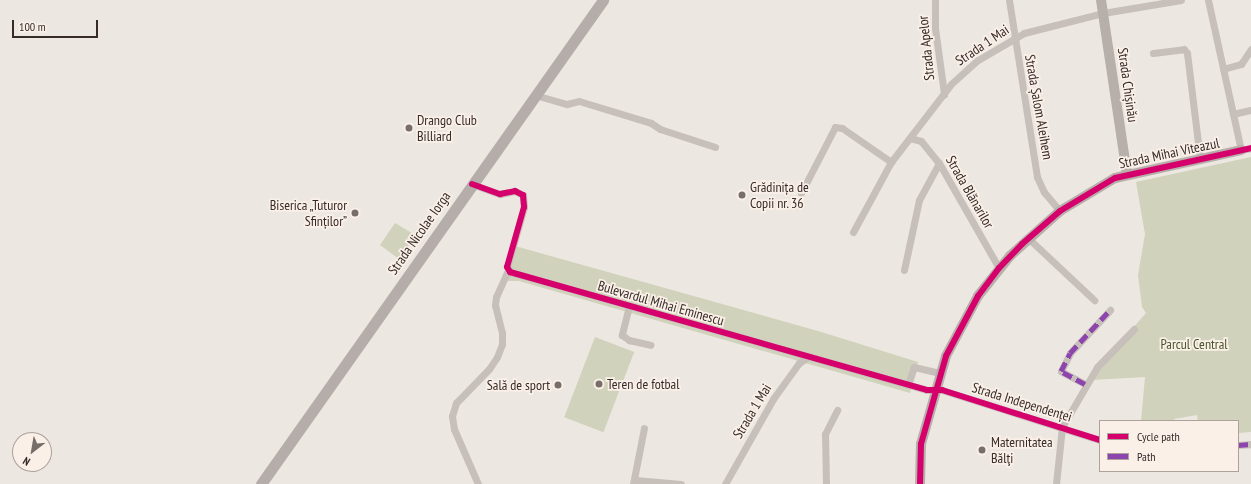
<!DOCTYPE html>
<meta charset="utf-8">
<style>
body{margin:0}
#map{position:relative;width:1251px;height:484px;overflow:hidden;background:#ede7e1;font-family:"PT Sans Narrow",sans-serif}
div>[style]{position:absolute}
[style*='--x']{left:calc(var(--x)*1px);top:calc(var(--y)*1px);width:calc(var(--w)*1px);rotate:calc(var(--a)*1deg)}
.green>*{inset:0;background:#d0d2bb;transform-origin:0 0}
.street>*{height:7px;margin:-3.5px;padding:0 3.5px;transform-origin:3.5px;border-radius:3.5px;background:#c6bfba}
.secondary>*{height:10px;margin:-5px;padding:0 5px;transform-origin:5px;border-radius:5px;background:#b7afaa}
.primary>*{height:11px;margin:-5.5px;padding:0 5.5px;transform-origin:5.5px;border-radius:5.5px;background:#b5ada9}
.quiet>*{height:5px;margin-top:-2.5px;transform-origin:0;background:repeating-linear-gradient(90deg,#8e44ad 0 10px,transparent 0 15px)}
.cycleway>*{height:6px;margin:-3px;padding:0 3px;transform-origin:3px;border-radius:3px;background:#d6006c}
.dots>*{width:11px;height:11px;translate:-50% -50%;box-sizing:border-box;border:2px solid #faf0e8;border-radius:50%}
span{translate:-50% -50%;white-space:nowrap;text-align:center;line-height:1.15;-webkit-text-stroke:3.5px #faf0e8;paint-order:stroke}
.street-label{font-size:14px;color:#372b28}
.poi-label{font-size:14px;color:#372b28}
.left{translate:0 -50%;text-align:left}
.right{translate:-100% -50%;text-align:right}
.park-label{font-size:14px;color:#4a552c}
.legend{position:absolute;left:1099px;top:420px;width:140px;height:52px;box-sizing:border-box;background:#faf0e8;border:1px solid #aca19b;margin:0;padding:5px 7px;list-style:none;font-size:12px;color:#372b28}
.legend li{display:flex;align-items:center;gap:8px;height:20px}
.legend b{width:20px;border:1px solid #aca19b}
.north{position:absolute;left:12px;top:432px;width:40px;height:40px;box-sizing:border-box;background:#faf0e8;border:1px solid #aca19b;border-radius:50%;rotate:211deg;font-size:11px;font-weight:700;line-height:16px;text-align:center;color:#372b28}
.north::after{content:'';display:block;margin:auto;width:14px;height:18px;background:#776d69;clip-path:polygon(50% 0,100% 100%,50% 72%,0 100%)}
.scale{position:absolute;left:12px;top:20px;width:86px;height:18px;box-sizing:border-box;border:2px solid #372b28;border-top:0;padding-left:5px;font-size:12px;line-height:14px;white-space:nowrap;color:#372b28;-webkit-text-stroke:3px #faf0e8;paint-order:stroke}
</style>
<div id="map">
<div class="green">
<div style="clip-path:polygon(1251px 157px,1251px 432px,1238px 433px,1238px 421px,1198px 421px,1197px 415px,1174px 419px,1174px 421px,1141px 421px,1145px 377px,1092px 380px,1095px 371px,1146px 313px,1142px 307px,1138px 275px,1145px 234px,1136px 182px)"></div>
<div style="clip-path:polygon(395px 223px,415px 235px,407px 248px,413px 252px,408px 259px,403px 253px,399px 259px,380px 245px)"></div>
<div style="clip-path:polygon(515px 246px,818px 331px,918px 362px,910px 393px,519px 281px,506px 281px)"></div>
<div style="left:595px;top:337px;width:42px;height:86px;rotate:21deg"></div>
</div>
<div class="street">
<div style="--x:935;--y:0;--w:28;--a:90"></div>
<div style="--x:935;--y:28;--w:67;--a:82.2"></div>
<div style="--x:1009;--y:0;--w:179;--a:81"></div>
<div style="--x:1037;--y:177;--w:17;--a:65"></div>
<div style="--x:1044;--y:192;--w:25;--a:50"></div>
<div style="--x:1208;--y:0;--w:154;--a:77.6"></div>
<div style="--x:1241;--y:150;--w:10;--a:-11"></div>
<div style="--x:1153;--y:53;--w:31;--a:-7"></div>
<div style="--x:1184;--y:49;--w:5;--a:53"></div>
<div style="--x:1187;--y:53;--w:107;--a:83"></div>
<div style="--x:1223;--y:69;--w:19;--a:-16"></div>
<div style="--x:1241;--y:64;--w:18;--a:-56"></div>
<div style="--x:535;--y:95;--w:33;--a:16"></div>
<div style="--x:567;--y:104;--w:12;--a:-14"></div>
<div style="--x:579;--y:101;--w:75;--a:17"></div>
<div style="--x:651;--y:123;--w:11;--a:34"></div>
<div style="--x:660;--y:129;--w:58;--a:18.1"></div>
<div style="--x:1233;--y:114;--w:18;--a:-13"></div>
<div style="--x:910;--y:138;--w:11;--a:15"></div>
<div style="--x:921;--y:141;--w:28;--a:51"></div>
<div style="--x:939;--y:163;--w:121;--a:60.3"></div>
<div style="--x:472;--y:184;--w:30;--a:20"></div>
<div style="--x:500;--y:194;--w:15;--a:-11"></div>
<div style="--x:515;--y:191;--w:9;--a:27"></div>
<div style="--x:523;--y:195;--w:12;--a:85"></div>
<div style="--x:524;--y:207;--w:62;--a:105.8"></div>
<div style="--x:507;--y:267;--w:6;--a:59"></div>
<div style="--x:510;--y:272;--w:433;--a:15.8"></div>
<div style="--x:927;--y:390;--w:15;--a:0"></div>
<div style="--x:942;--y:390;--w:166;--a:17.6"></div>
<div style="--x:801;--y:193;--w:74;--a:-62.7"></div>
<div style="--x:835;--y:127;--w:7;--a:8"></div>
<div style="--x:842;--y:128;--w:60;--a:34.8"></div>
<div style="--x:853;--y:232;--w:80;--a:-61.5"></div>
<div style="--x:891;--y:162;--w:98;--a:-52.4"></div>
<div style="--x:951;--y:84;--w:36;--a:-42"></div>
<div style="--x:978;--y:60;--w:53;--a:-30.4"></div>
<div style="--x:1024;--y:33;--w:81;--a:-14.2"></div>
<div style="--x:1103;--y:13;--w:79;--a:-9.5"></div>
<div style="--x:1028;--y:238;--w:91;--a:43.2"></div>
<div style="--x:904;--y:270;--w:72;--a:-77.9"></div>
<div style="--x:919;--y:200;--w:42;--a:-61.6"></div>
<div style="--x:629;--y:306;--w:30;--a:104"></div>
<div style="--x:622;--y:335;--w:9;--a:36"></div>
<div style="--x:629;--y:340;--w:22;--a:13"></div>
<div style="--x:1085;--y:384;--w:27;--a:-152"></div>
<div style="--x:1061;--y:371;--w:20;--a:-63"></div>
<div style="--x:1070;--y:353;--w:59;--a:-47.1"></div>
<div style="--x:908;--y:385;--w:19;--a:-72"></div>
<div style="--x:914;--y:367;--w:27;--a:13"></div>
<div style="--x:1238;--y:445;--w:13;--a:-4"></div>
<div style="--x:635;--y:480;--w:46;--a:5"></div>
<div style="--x:478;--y:484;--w:60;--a:-113.6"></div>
<div style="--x:454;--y:429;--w:13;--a:-99"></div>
<div style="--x:452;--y:416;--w:14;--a:-73"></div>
<div style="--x:456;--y:403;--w:47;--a:-45.9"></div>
<div style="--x:489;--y:369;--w:14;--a:-56"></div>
<div style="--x:497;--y:357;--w:14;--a:-69"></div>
<div style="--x:502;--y:344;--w:11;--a:-90"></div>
<div style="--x:502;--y:333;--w:29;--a:-104"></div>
<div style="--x:495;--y:305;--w:8;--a:-83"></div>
<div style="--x:496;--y:297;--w:30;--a:-66"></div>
<div style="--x:633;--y:484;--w:57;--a:-78.9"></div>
<div style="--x:725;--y:484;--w:98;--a:-60.5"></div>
<div style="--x:773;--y:399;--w:44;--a:-54.2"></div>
<div style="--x:799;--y:363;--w:11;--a:-34"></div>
<div style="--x:826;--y:484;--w:50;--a:-91.1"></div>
<div style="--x:825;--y:434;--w:27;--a:-63"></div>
<div style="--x:1056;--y:484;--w:57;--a:-84"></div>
<div style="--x:1062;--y:427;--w:69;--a:-59.7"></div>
<div style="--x:1097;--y:367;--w:53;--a:-45.8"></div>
</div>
<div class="secondary">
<div style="--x:1101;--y:0;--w:176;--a:81.5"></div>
<div style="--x:920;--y:484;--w:40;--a:-88.6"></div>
<div style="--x:921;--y:444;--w:91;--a:-74.1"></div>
<div style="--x:946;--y:356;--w:68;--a:-61.9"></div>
<div style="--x:978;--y:296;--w:51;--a:-51.3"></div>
<div style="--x:1010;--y:256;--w:67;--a:-42"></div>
<div style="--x:1060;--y:211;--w:64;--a:-31"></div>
<div style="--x:1115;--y:178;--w:129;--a:-12.5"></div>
</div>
<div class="primary">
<div style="--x:261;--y:484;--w:593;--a:-54.75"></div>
</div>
<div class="quiet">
<div style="--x:1085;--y:384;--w:27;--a:-152"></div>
<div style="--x:1061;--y:371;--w:20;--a:-63"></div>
<div style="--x:1070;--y:353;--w:59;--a:-47.1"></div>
<div style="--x:1238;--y:445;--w:13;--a:-4"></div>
</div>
<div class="cycleway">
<div style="--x:472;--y:184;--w:30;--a:20"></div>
<div style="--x:500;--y:194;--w:15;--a:-11"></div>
<div style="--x:515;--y:191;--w:9;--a:27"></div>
<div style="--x:523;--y:195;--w:12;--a:85"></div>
<div style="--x:524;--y:207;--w:62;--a:105.8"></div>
<div style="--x:507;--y:267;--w:6;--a:59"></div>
<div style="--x:510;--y:272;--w:433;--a:15.8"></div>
<div style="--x:927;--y:390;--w:15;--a:0"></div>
<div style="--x:942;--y:390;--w:166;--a:17.6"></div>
<div style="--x:920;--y:484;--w:40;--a:-88.6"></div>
<div style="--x:921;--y:444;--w:91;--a:-74.1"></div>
<div style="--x:946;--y:356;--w:68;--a:-61.9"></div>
<div style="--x:978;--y:296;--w:35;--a:-53"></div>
<div style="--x:999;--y:268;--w:33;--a:-46"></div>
<div style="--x:1022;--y:244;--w:50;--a:-41"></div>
<div style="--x:1060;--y:211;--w:64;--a:-31"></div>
<div style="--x:1115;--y:178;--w:139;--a:-12.4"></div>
</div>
<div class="dots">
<div style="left:409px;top:128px;background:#776d69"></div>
<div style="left:742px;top:195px;background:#776d69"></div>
<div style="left:355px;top:213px;background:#776d69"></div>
<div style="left:599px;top:384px;background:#776d69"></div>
<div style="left:558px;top:385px;background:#776d69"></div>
<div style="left:982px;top:450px;background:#776d69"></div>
</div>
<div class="street-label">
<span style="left:982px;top:45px;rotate:-34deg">Strada 1 Mai</span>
<span style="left:926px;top:48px;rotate:-96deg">Strada Apelor</span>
<span style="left:1128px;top:85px;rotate:82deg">Strada Chișinău</span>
<span style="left:1039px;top:107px;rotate:80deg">Strada Șalom Aleihem</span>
<span style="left:1169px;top:153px;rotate:-12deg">Strada Mihai Viteazul</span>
<span style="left:970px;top:192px;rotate:60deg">Strada Blănarilor</span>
<span style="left:419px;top:233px;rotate:-55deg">Strada Nicolae Iorga</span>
<span style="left:661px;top:303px;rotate:16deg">Bulevardul Mihai Eminescu</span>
<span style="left:1022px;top:402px;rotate:17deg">Strada Independenței</span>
<span style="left:752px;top:411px;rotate:-59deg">Strada 1 Mai</span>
</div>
<div class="poi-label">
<span class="left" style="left:417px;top:128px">Drango Club<br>Billiard</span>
<span class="left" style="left:750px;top:195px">Grădinița de<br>Copii nr. 36</span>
<span class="right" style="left:347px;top:213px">Biserica „Tuturor<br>Sfinților”</span>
<span class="left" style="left:607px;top:384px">Teren de fotbal</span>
<span class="right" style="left:550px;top:385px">Sală de sport</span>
<span class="left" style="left:991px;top:450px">Maternitatea<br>Bălţi</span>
</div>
<div class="park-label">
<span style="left:1194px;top:344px">Parcul Central</span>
</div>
<ul class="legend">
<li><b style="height:5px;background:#d6006c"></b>Cycle path</li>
<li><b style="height:5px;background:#8e44ad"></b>Path</li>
</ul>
<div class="north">N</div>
<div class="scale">100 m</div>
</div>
